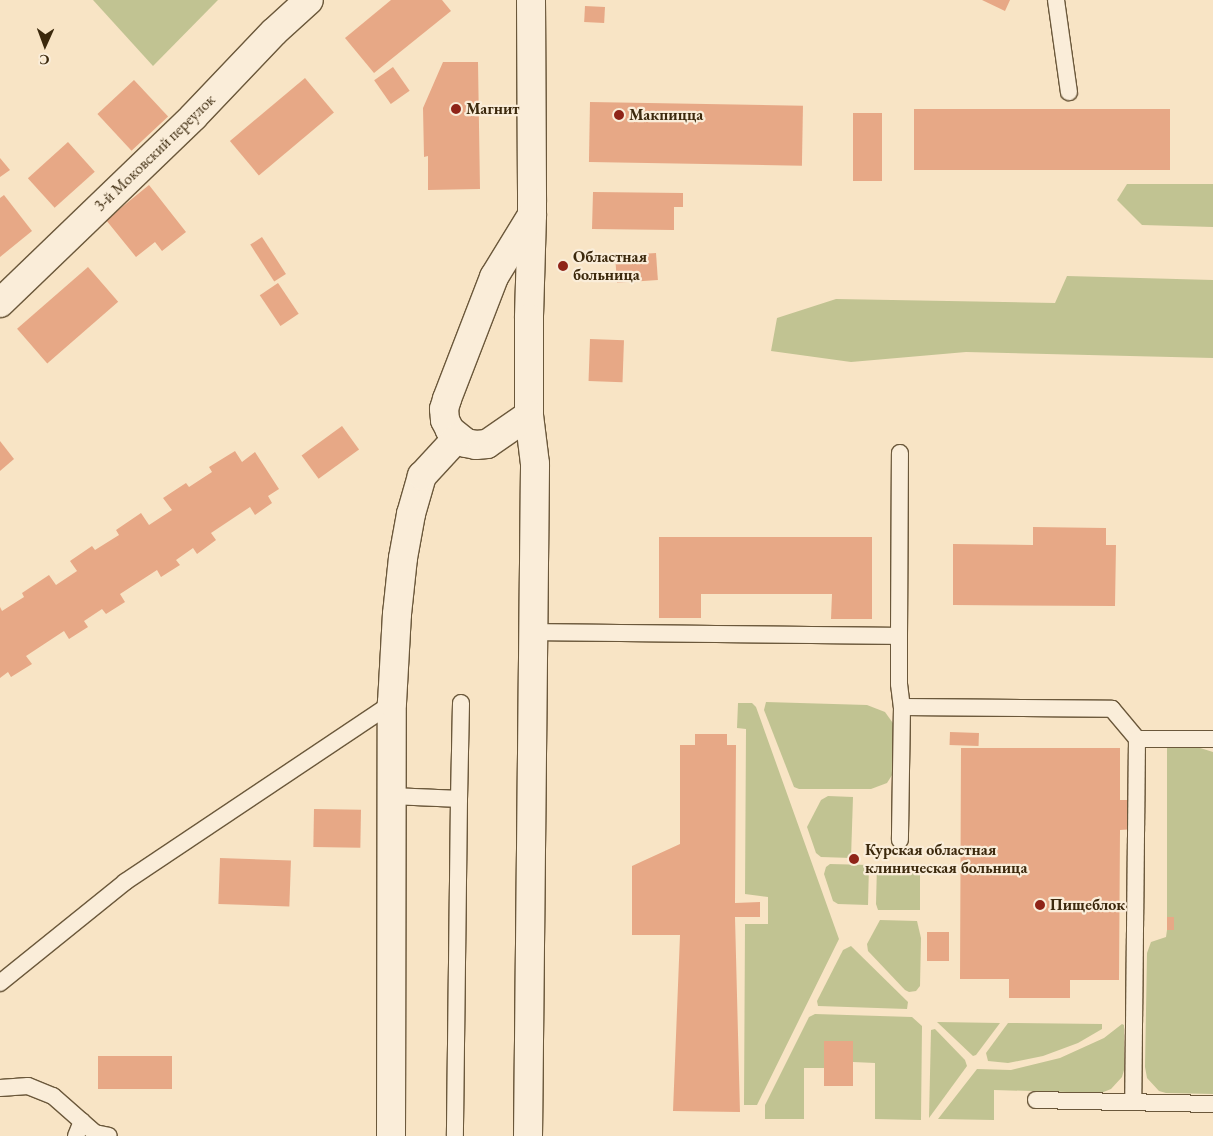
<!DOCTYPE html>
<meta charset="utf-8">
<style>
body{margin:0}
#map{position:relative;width:1213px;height:1136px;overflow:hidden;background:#f8e4c5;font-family:"EB Garamond",serif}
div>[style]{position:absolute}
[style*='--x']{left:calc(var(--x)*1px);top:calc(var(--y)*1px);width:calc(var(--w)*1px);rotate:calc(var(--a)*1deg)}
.green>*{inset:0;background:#c1c392}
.building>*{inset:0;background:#e7a886;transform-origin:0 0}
.roads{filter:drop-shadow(1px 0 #6b583b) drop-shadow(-1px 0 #6b583b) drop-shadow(0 1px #6b583b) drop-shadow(0 -1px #6b583b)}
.service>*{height:16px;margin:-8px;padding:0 8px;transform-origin:8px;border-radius:8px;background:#faedd9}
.minor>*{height:28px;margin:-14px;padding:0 14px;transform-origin:14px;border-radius:14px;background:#faedd9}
.tertiary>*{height:28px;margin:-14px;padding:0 14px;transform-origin:14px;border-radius:14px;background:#faedd9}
.dots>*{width:14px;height:14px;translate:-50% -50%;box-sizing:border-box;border:2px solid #faedd9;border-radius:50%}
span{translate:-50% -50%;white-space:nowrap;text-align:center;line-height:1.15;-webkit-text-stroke:4.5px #faedd9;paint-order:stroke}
.poi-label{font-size:16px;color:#3c290d;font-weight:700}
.left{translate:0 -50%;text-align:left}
.street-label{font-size:16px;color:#3c290d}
.north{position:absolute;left:20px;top:20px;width:50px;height:50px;-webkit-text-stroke:4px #faedd9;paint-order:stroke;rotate:182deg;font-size:14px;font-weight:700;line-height:20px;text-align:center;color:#3c290d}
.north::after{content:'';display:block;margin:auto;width:18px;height:22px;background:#3c290d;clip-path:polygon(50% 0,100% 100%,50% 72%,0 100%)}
</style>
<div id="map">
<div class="green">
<div style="clip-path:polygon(93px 0,218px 0,153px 66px)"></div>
<div style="clip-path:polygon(1127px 184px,1213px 184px,1213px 227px,1142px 225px,1117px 200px)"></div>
<div style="clip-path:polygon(1067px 276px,1213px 280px,1213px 358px,966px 352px,851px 362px,771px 351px,777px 318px,836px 299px,1055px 303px)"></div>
<div style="clip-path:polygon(766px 702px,867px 705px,885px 712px,895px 726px,894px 772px,887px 783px,871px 789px,799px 789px,794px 787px,764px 710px)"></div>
<div style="clip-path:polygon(738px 703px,752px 703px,756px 707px,839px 939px,757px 1105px,744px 1105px,745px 924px,768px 924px,768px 897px,745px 894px,746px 729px,737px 728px)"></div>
<div style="clip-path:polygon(1167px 747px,1197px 747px,1213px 752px,1213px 1094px,1166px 1093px,1159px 1091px,1147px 1078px,1145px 1067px,1147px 953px,1151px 942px,1166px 937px,1167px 930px,1174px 929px,1174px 917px,1167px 917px)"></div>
<div style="clip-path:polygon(828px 796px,853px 797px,851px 858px,821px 857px,816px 853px,807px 827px,821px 800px)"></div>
<div style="clip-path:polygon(830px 864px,869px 865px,868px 905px,838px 904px,833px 901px,824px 874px,826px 867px)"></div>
<div style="clip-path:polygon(877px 865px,918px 867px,920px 873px,920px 910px,878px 910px,876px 904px)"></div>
<div style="clip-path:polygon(880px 920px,917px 921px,921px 938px,920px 986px,916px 991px,909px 992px,905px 990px,868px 951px,867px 944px)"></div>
<div style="clip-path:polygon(851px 946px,908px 1002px,907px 1009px,818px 1006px,817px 1001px,843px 950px)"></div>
<div style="clip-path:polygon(815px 1014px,912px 1017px,922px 1026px,921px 1120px,875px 1119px,875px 1063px,853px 1062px,824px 1041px,824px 1068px,804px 1068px,804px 1119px,765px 1119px,765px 1105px,809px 1017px)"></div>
<div style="clip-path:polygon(937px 1022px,1000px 1023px,976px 1055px,973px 1056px)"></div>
<div style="clip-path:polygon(1008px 1023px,1102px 1024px,1102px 1029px,1078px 1043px,1043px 1056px,1008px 1063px,988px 1061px,986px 1053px)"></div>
<div style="clip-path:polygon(1122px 1024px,1124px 1025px,1124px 1070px,1122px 1077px,1111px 1089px,1101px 1093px,994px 1090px,994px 1120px,938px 1119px,977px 1069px,1011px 1070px,1060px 1058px,1104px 1038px)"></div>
<div style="clip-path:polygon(935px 1029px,965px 1060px,967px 1066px,929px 1118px,931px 1030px)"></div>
</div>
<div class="building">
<div style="clip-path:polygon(391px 0,442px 0,451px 11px,374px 73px,345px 38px)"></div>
<div style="clip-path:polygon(982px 0,1010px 0,1005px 11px)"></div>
<div style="left:585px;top:6px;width:20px;height:16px;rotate:3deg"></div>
<div style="clip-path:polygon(443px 62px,478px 62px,480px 189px,428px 190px,428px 156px,424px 157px,423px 108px)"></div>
<div style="left:393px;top:67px;width:29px;height:23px;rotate:55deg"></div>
<div style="left:305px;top:78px;width:45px;height:98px;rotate:50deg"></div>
<div style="left:134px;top:80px;width:50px;height:50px;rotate:47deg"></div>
<div style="left:590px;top:102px;width:213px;height:60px;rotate:1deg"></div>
<div style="left:914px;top:109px;width:256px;height:61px"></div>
<div style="left:853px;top:113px;width:29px;height:68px"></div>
<div style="left:68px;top:142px;width:40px;height:54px;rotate:48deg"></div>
<div style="clip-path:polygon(0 158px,10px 170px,0 177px)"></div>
<div style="clip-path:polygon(149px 185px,186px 232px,162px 251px,155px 242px,136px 257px,106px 220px)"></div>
<div style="clip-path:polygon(593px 192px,683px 193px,683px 207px,674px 207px,674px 230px,592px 229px)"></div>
<div style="clip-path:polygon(4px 195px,32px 231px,0 257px,0 198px)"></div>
<div style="left:262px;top:237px;width:44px;height:14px;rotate:57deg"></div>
<div style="left:656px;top:253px;width:27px;height:41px;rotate:86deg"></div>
<div style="left:88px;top:267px;width:46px;height:94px;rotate:49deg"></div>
<div style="left:278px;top:283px;width:37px;height:22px;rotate:56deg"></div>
<div style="left:590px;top:339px;width:34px;height:42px;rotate:2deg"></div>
<div style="left:342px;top:426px;width:29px;height:50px;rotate:54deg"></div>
<div style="clip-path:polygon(0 441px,14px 459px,0 471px)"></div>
<div style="clip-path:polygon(235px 451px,242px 462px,255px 452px,279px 489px,268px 496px,272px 503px,255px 515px,250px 507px,211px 533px,216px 540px,197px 554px,193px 548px,176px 560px,180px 565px,161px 577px,157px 570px,120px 594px,125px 602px,106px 614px,102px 609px,84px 621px,88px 627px,69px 639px,64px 631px,26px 656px,32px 664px,11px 677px,8px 672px,0 678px,0 607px,2px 611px,24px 597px,22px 593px,49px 575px,56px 585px,77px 571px,70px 561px,92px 546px,95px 550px,119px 535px,116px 530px,141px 513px,149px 525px,172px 510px,163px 498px,186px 483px,189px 487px,212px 472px,209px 467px)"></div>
<div style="clip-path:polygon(1033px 527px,1106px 528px,1106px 545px,1116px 545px,1115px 606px,953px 605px,953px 544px,1033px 545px)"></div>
<div style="clip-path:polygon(659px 537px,872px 537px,872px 619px,831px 619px,832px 594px,701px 594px,701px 618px,659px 618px)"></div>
<div style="left:950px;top:732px;width:29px;height:13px;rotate:2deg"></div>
<div style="clip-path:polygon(695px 734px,727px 734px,727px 745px,736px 745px,735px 903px,760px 902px,760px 917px,735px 917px,740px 1112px,673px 1111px,680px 935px,632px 935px,632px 866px,680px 844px,680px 745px,695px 745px)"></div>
<div style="clip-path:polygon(961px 748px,1120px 748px,1120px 800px,1134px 800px,1134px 829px,1120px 830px,1119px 980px,1070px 980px,1070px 998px,1009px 998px,1009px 979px,960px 979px)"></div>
<div style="left:314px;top:809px;width:47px;height:38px;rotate:1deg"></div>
<div style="left:220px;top:858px;width:71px;height:46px;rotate:2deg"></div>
<div style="left:1167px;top:917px;width:7px;height:13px"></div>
<div style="left:927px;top:932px;width:22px;height:29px"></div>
<div style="left:824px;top:1041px;width:29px;height:45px"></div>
<div style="left:98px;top:1056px;width:74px;height:33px"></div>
</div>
<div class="roads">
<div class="service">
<div style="--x:1056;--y:0;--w:93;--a:82"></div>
<div style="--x:533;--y:632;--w:366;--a:0.6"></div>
<div style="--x:899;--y:636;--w:183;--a:-89.7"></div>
<div style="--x:899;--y:636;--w:48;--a:90"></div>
<div style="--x:899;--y:684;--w:23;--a:83"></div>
<div style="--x:902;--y:707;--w:133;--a:90.9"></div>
<div style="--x:902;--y:707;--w:210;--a:0.5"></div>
<div style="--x:1112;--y:709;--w:39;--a:50"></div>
<div style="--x:1137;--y:739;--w:363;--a:90.6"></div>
<div style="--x:1137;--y:739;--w:76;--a:0"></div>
<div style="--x:393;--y:796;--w:66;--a:2.6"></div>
<div style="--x:459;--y:799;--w:337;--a:90.7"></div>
<div style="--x:459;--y:799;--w:96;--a:-88.8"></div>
<div style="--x:0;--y:983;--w:161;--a:-38.9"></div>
<div style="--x:125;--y:882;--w:321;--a:-33.8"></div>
<div style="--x:0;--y:1088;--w:28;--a:-4"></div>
<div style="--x:28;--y:1086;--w:27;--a:22"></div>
<div style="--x:53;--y:1096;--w:56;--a:41.4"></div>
<div style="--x:95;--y:1133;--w:14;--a:12"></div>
<div style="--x:1036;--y:1100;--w:177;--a:1.3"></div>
<div style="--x:76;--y:1136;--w:16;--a:-68"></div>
</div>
<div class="minor">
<div style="--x:0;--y:303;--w:268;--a:-43.9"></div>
<div style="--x:193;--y:117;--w:117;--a:-46.4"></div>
<div style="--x:274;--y:32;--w:47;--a:-42.4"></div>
<div style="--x:528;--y:1136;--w:672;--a:-89.4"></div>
<div style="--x:535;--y:464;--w:49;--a:-97"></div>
</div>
<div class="tertiary">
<div style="--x:531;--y:0;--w:202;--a:89.7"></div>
<div style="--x:532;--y:202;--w:13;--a:90"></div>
<div style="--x:532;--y:215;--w:103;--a:91.7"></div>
<div style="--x:529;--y:318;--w:97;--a:90"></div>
<div style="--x:529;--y:415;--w:51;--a:145.4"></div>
<div style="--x:487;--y:444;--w:11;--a:175"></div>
<div style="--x:476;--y:445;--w:10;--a:-169"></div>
<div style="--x:466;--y:443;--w:21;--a:-141"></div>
<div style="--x:450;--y:430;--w:11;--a:-117"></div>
<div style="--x:445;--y:420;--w:11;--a:-95"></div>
<div style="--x:444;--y:409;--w:10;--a:-73"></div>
<div style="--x:447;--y:399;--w:131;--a:-68.9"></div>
<div style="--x:494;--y:277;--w:73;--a:-58.5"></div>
<div style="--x:391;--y:1136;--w:433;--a:-89.9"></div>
<div style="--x:392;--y:703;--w:89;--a:-86.8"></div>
<div style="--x:397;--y:614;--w:56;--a:-83.9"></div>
<div style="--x:403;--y:558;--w:45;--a:-79.7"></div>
<div style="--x:411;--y:514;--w:40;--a:-74"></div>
<div style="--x:422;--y:476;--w:52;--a:-47.4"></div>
</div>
</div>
<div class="dots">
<div style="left:456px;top:109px;background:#8f2418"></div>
<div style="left:619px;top:115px;background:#8f2418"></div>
<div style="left:563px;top:266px;background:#8f2418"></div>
<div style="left:854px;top:859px;background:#8f2418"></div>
<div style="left:1040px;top:905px;background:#8f2418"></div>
</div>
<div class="poi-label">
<span class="left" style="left:466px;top:109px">Магнит</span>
<span class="left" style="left:629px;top:115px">Макпицца</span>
<span class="left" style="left:573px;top:266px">Областная<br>больница</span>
<span class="left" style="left:865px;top:859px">Курская областная<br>клиническая больница</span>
<span class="left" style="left:1050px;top:905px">Пищеблок</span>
</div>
<div class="street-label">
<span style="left:155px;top:153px;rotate:-44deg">3-й Моковский переулок</span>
</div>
<div class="north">С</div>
</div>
